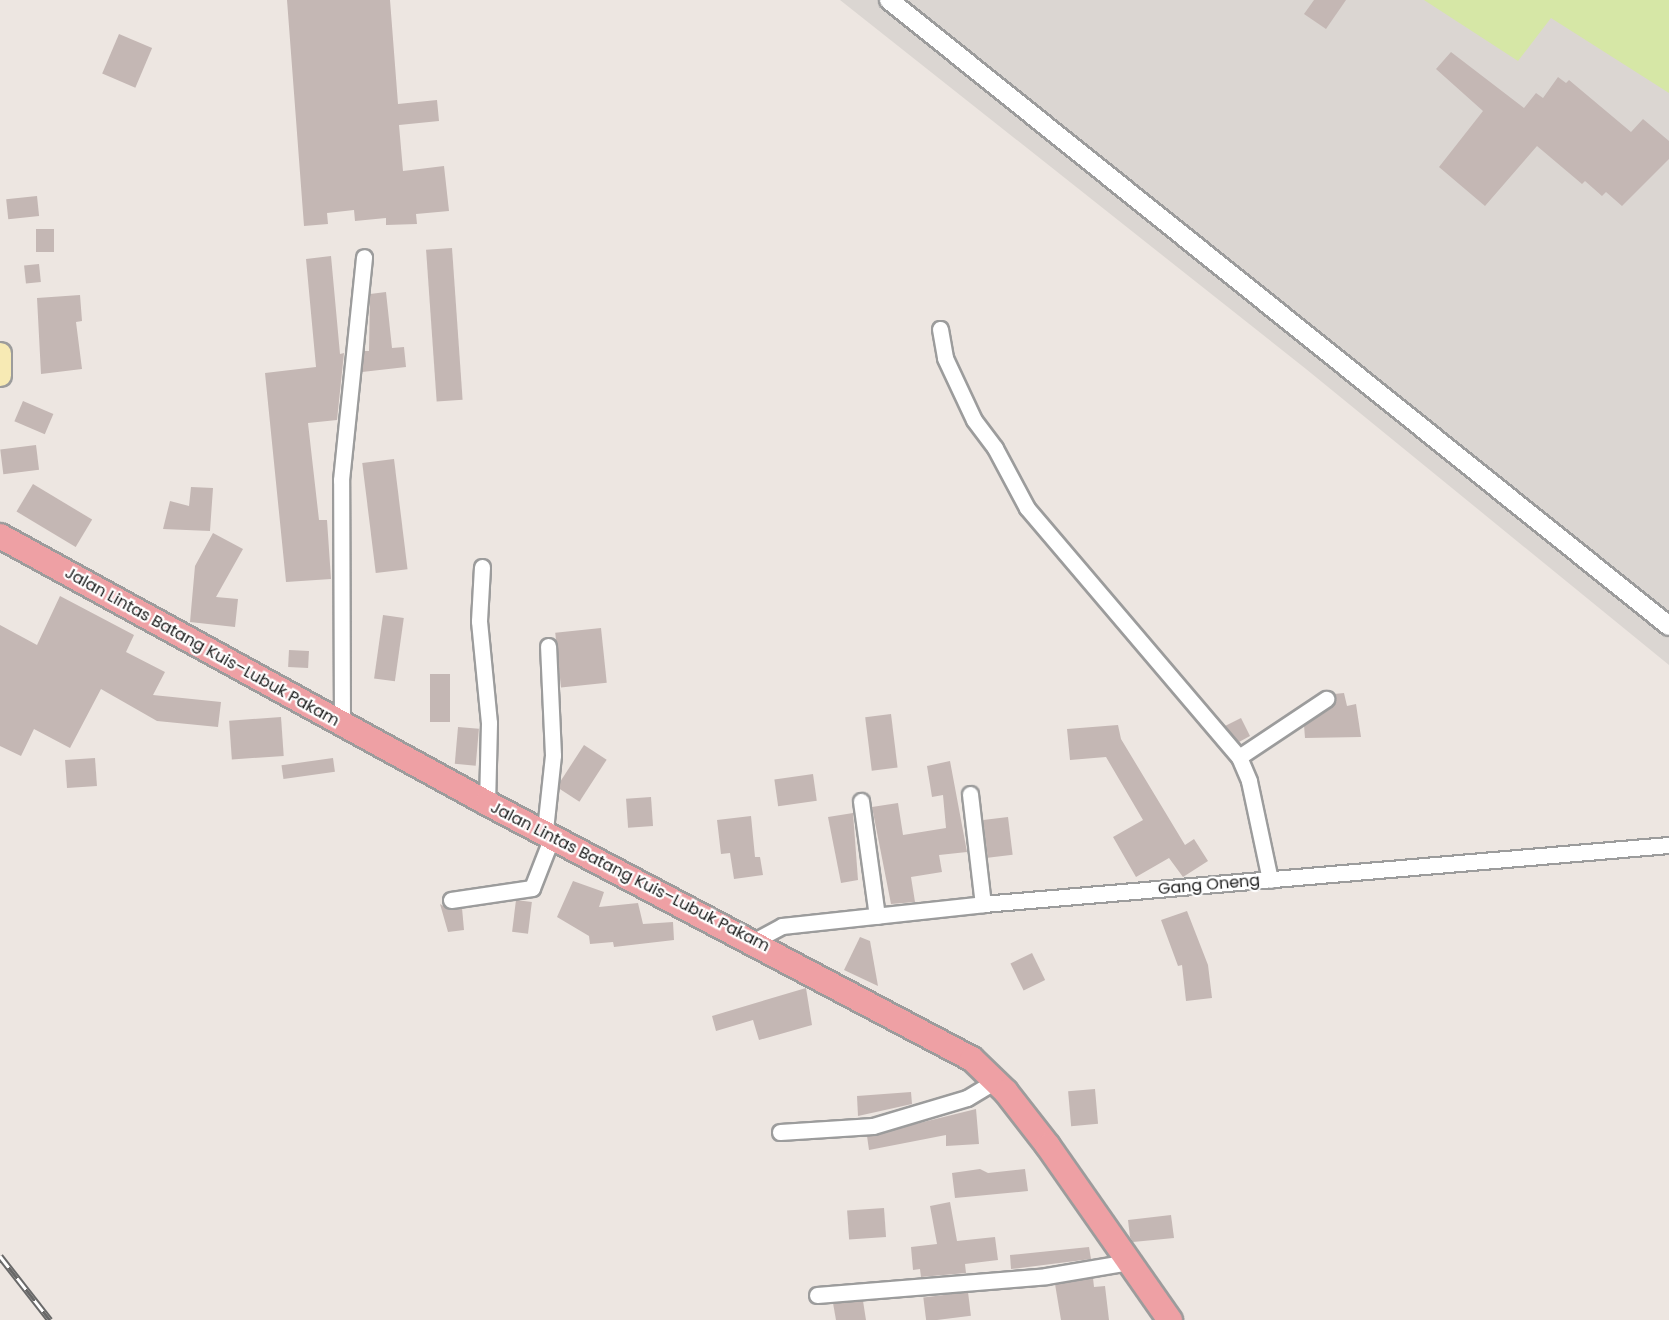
<!DOCTYPE html>
<meta charset="utf-8">
<style>
body{margin:0}
#map{position:relative;width:1669px;height:1320px;overflow:hidden;background:#ede6e1;font-family:Poppins,sans-serif}
div>[style]{position:absolute}
[style*='--x']{left:calc(var(--x)*1px);top:calc(var(--y)*1px);width:calc(var(--w)*1px);rotate:calc(var(--a)*1deg)}
.airport>*{inset:0;background:#dbd6d2}
.grass>*{inset:0;background:#d6e7a6}
.building>*{inset:0;background:#c4b7b4;transform-origin:0 0}
.roads{filter:drop-shadow(2px 0 #9c9c9c) drop-shadow(-2px 0 #9c9c9c) drop-shadow(0 2px #9c9c9c) drop-shadow(0 -2px #9c9c9c)}
.minor>*{height:15px;margin:-7.5px;padding:0 7.5px;transform-origin:7.5px;border-radius:7.5px;background:#fff}
.tertiary>*{height:18px;margin:-9px;padding:0 9px;transform-origin:9px;border-radius:9px;background:#fff}
.secondary>*{height:21px;margin:-10.5px;padding:0 10.5px;transform-origin:10.5px;border-radius:10.5px;background:#f7eab4}
.trunk>*{height:24px;margin:-12px;padding:0 12px;transform-origin:12px;border-radius:12px;background:#eea0a4}
.rail>*{height:7px;margin-top:-3.5px;transform-origin:0;background:repeating-linear-gradient(90deg,#fff 0 14px,#696969 0 28px);box-sizing:border-box;border-block:2px solid #696969}
span{translate:-50% -50%;white-space:nowrap;text-align:center;line-height:1.15;-webkit-text-stroke:4.5px #fff;paint-order:stroke}
.street-label{font-size:16px;color:#1b1b1b}
</style>
<div id="map">
<div class="airport">
<div style="clip-path:polygon(840px 0,1669px 0,1669px 665px,1306px 369px)"></div>
</div>
<div class="grass">
<div style="clip-path:polygon(1424px 0,1669px 0,1669px 93px,1551px 18px,1518px 61px)"></div>
</div>
<div class="building">
<div style="clip-path:polygon(287px 0,390px 0,398px 104px,437px 100px,439px 121px,399px 125px,403px 171px,444px 166px,449px 211px,416px 214px,417px 224px,386px 225px,386px 218px,355px 221px,354px 210px,327px 213px,328px 224px,304px 226px)"></div>
<div style="clip-path:polygon(1314px 0,1346px 0,1326px 29px,1304px 14px)"></div>
<div style="left:119px;top:34px;width:36px;height:43px;rotate:23deg"></div>
<div style="clip-path:polygon(1451px 52px,1524px 108px,1536px 93px,1543px 98px,1558px 77px,1566px 83px,1569px 80px,1631px 132px,1643px 119px,1669px 141px,1669px 159px,1622px 206px,1606px 192px,1602px 196px,1585px 181px,1582px 184px,1537px 146px,1485px 206px,1439px 167px,1483px 111px,1436px 69px)"></div>
<div style="left:37px;top:196px;width:20px;height:31px;rotate:84deg"></div>
<div style="left:36px;top:229px;width:18px;height:23px"></div>
<div style="left:452px;top:248px;width:152px;height:26px;rotate:86deg"></div>
<div style="clip-path:polygon(331px 256px,340px 354px,344px 353px,337px 420px,308px 423px,319px 520px,327px 520px,331px 579px,286px 582px,265px 373px,316px 367px,306px 259px)"></div>
<div style="left:39px;top:264px;width:18px;height:15px;rotate:84deg"></div>
<div style="clip-path:polygon(386px 292px,392px 348px,404px 347px,406px 367px,362px 372px,364px 351px,369px 351px,370px 294px)"></div>
<div style="clip-path:polygon(80px 295px,82px 321px,76px 322px,82px 369px,41px 374px,37px 298px)"></div>
<div style="left:23px;top:401px;width:33px;height:22px;rotate:23deg"></div>
<div style="left:36px;top:445px;width:25px;height:36px;rotate:83deg"></div>
<div style="left:394px;top:459px;width:111px;height:32px;rotate:83deg"></div>
<div style="left:33px;top:484px;width:69px;height:32px;rotate:31deg"></div>
<div style="clip-path:polygon(191px 487px,213px 488px,210px 531px,163px 529px,170px 501px,189px 506px)"></div>
<div style="clip-path:polygon(213px 533px,243px 549px,216px 597px,238px 599px,235px 627px,190px 622px,195px 566px)"></div>
<div style="clip-path:polygon(60px 596px,134px 635px,126px 652px,165px 672px,153px 695px,221px 702px,218px 727px,157px 721px,101px 689px,70px 748px,34px 729px,21px 756px,0 746px,0 625px,37px 645px)"></div>
<div style="left:383px;top:615px;width:21px;height:64px;rotate:8deg"></div>
<div style="left:601px;top:628px;width:55px;height:46px;rotate:84deg"></div>
<div style="left:289px;top:650px;width:20px;height:17px;rotate:3deg"></div>
<div style="left:430px;top:674px;width:20px;height:48px"></div>
<div style="clip-path:polygon(1344px 693px,1347px 706px,1356px 704px,1361px 737px,1305px 738px,1304px 725px,1332px 707px,1334px 694px)"></div>
<div style="left:891px;top:714px;width:54px;height:26px;rotate:83deg"></div>
<div style="left:281px;top:717px;width:39px;height:52px;rotate:86deg"></div>
<div style="clip-path:polygon(1241px 718px,1250px 736px,1239px 742px,1225px 726px)"></div>
<div style="clip-path:polygon(1118px 725px,1121px 739px,1185px 845px,1194px 839px,1208px 861px,1183px 877px,1169px 858px,1136px 877px,1113px 837px,1143px 820px,1106px 757px,1070px 760px,1067px 729px)"></div>
<div style="left:458px;top:727px;width:21px;height:37px;rotate:5deg"></div>
<div style="left:584px;top:745px;width:27px;height:50px;rotate:33deg"></div>
<div style="left:95px;top:758px;width:28px;height:30px;rotate:86deg"></div>
<div style="left:333px;top:758px;width:14px;height:52px;rotate:82deg"></div>
<div style="clip-path:polygon(950px 761px,967px 852px,939px 855px,942px 872px,911px 877px,915px 902px,891px 904px,872px 807px,898px 803px,903px 835px,946px 828px,943px 795px,932px 797px,927px 766px)"></div>
<div style="left:813px;top:774px;width:27px;height:39px;rotate:82deg"></div>
<div style="left:651px;top:797px;width:29px;height:25px;rotate:86deg"></div>
<div style="clip-path:polygon(853px 813px,858px 880px,841px 883px,828px 817px)"></div>
<div style="clip-path:polygon(751px 816px,755px 857px,760px 857px,763px 875px,734px 879px,730px 853px,721px 854px,717px 820px)"></div>
<div style="left:1008px;top:817px;width:38px;height:25px;rotate:83deg"></div>
<div style="clip-path:polygon(573px 881px,604px 892px,599px 907px,638px 903px,643px 924px,673px 922px,674px 940px,614px 947px,613px 942px,590px 944px,589px 936px,557px 917px)"></div>
<div style="left:516px;top:900px;width:16px;height:32px;rotate:7deg"></div>
<div style="clip-path:polygon(440px 904px,448px 909px,462px 908px,464px 930px,448px 932px)"></div>
<div style="clip-path:polygon(1187px 911px,1208px 965px,1212px 998px,1186px 1001px,1182px 965px,1178px 966px,1161px 920px)"></div>
<div style="clip-path:polygon(860px 937px,870px 941px,878px 986px,844px 970px)"></div>
<div style="left:1032px;top:953px;width:30px;height:24px;rotate:64deg"></div>
<div style="clip-path:polygon(806px 988px,812px 1025px,759px 1040px,753px 1020px,716px 1031px,712px 1016px)"></div>
<div style="left:1095px;top:1089px;width:35px;height:27px;rotate:85deg"></div>
<div style="clip-path:polygon(911px 1092px,912px 1104px,858px 1116px,857px 1096px)"></div>
<div style="clip-path:polygon(976px 1109px,979px 1144px,946px 1146px,946px 1135px,869px 1150px,867px 1136px)"></div>
<div style="clip-path:polygon(980px 1169px,988px 1173px,1025px 1169px,1028px 1191px,955px 1198px,952px 1173px)"></div>
<div style="clip-path:polygon(950px 1202px,957px 1241px,995px 1237px,998px 1260px,965px 1264px,966px 1273px,921px 1277px,920px 1269px,913px 1270px,911px 1247px,937px 1244px,930px 1206px)"></div>
<div style="left:884px;top:1208px;width:29px;height:37px;rotate:86deg"></div>
<div style="clip-path:polygon(1171px 1215px,1174px 1238px,1133px 1242px,1130px 1237px,1128px 1220px)"></div>
<div style="clip-path:polygon(1089px 1247px,1091px 1259px,1011px 1269px,1010px 1255px)"></div>
<div style="clip-path:polygon(1093px 1278px,1094px 1287px,1105px 1286px,1109px 1320px,1061px 1320px,1055px 1284px)"></div>
<div style="left:968px;top:1292px;width:24px;height:45px;rotate:83deg"></div>
<div style="clip-path:polygon(863px 1301px,866px 1320px,836px 1320px,833px 1303px)"></div>
</div>
<div class="roads">
<div class="minor">
<div style="--x:940;--y:329;--w:29;--a:80"></div>
<div style="--x:945;--y:358;--w:68;--a:64.9"></div>
<div style="--x:974;--y:420;--w:35;--a:53"></div>
<div style="--x:995;--y:448;--w:68;--a:61.9"></div>
<div style="--x:1027;--y:508;--w:327;--a:49.6"></div>
<div style="--x:1239;--y:757;--w:26;--a:67"></div>
<div style="--x:1249;--y:781;--w:101;--a:78"></div>
<div style="--x:482;--y:567;--w:54;--a:93.2"></div>
<div style="--x:479;--y:621;--w:102;--a:84.4"></div>
<div style="--x:489;--y:723;--w:80;--a:91.4"></div>
<div style="--x:342;--y:724;--w:244;--a:-90.2"></div>
<div style="--x:341;--y:480;--w:224;--a:-84.1"></div>
<div style="--x:1239;--y:757;--w:105;--a:-33.7"></div>
<div style="--x:970;--y:794;--w:111;--a:83.3"></div>
<div style="--x:861;--y:801;--w:116;--a:82.1"></div>
<div style="--x:545;--y:830;--w:75;--a:-83.9"></div>
<div style="--x:553;--y:755;--w:109;--a:-92.6"></div>
<div style="--x:451;--y:900;--w:82;--a:-8.4"></div>
<div style="--x:532;--y:888;--w:58;--a:-68.7"></div>
<div style="--x:754;--y:941;--w:32;--a:-28"></div>
<div style="--x:782;--y:926;--w:202;--a:-6.2"></div>
<div style="--x:983;--y:904;--w:689;--a:-4.92"></div>
<div style="--x:780;--y:1132;--w:93;--a:-3.7"></div>
<div style="--x:873;--y:1126;--w:98;--a:-16.6"></div>
<div style="--x:967;--y:1098;--w:33;--a:-31"></div>
<div style="--x:817;--y:1295;--w:230;--a:-4.7"></div>
<div style="--x:1046;--y:1276;--w:84;--a:-9.6"></div>
</div>
<div class="tertiary">
<div style="--x:889;--y:0;--w:1000;--a:38.75"></div>
</div>
<div class="secondary">
<div style="--x:0;--y:353;--w:22;--a:90"></div>
</div>
<div class="trunk">
<div style="--x:0;--y:536;--w:555;--a:28.73"></div>
<div style="--x:487;--y:803;--w:548;--a:27.83"></div>
<div style="--x:972;--y:1059;--w:47;--a:44.1"></div>
<div style="--x:1006;--y:1092;--w:68;--a:52.1"></div>
<div style="--x:1048;--y:1146;--w:213;--a:55"></div>
</div>
</div>
<div class="rail">
<div style="--x:0;--y:1256;--w:81;--a:52"></div>
</div>
<div class="street-label">
<span style="left:202px;top:647px;rotate:29deg">Jalan Lintas Batang Kuis–Lubuk Pakam</span>
<span style="left:630px;top:877px;rotate:27deg">Jalan Lintas Batang Kuis–Lubuk Pakam</span>
<span style="left:1209px;top:885px;rotate:-5deg">Gang Oneng</span>
</div>
</div>
